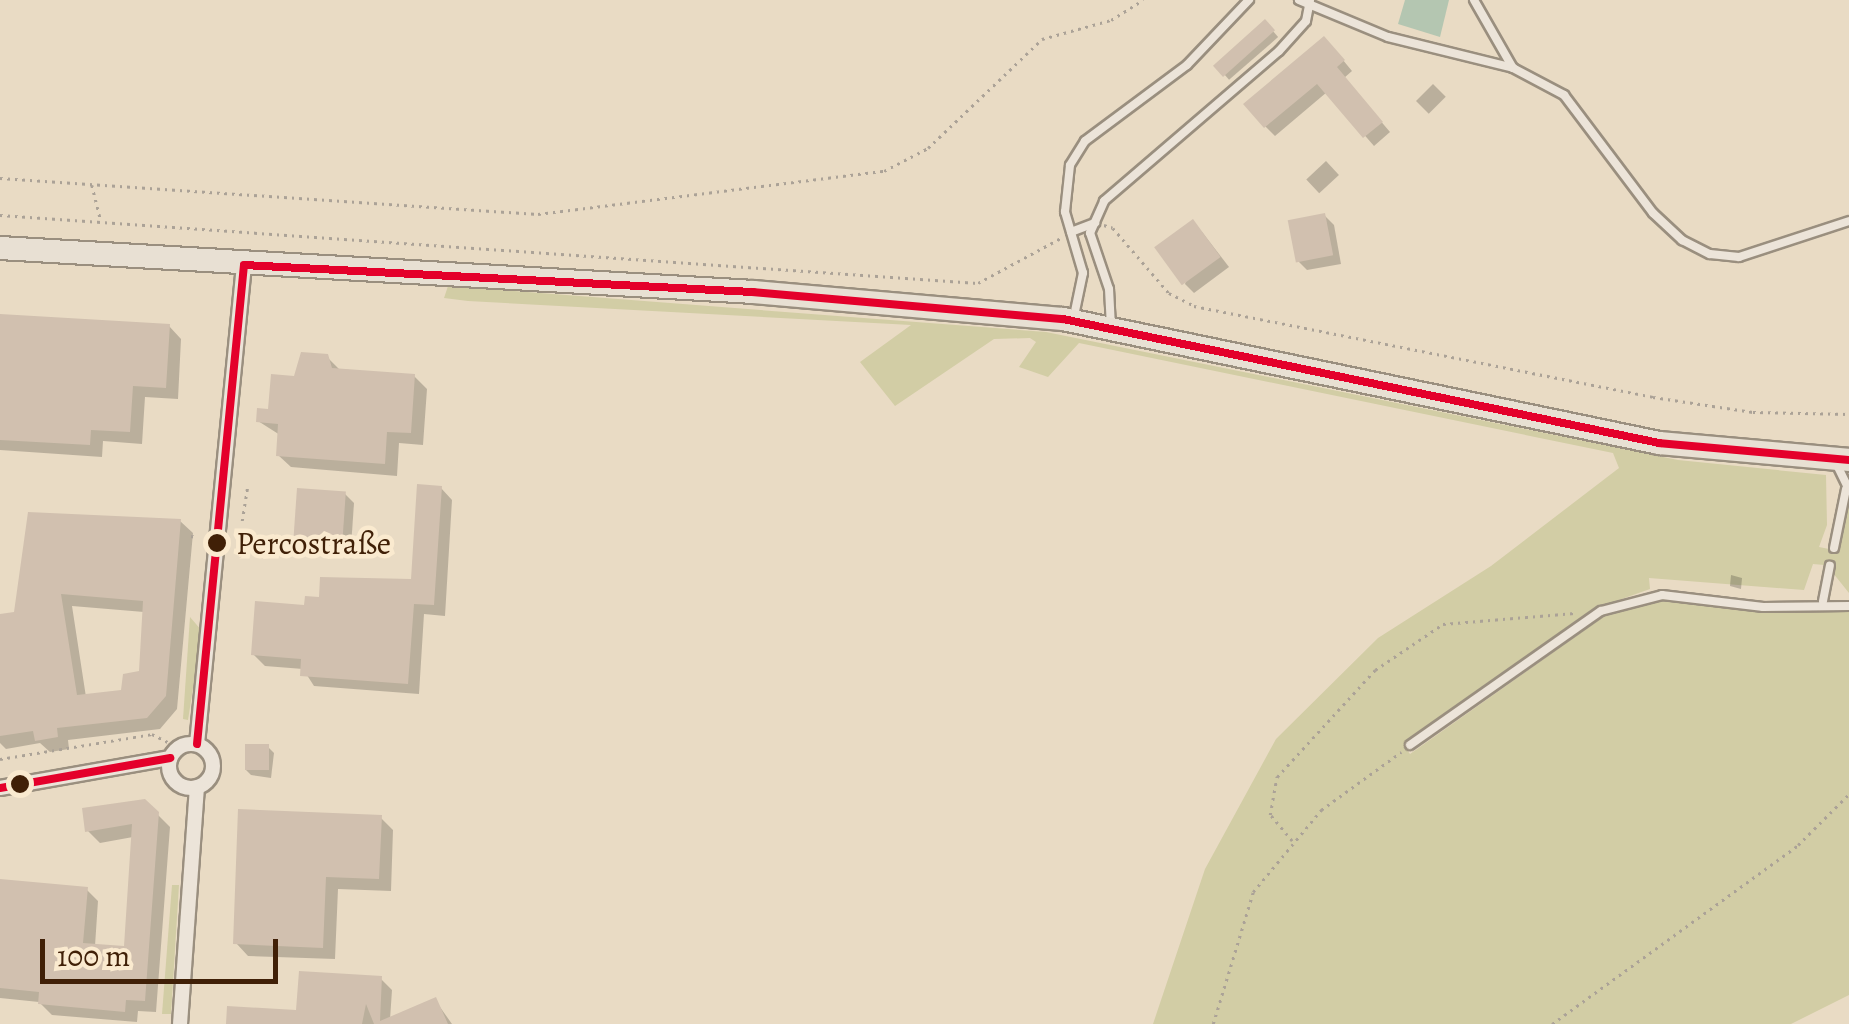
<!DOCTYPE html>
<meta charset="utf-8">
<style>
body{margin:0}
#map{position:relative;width:1849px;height:1024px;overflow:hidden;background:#e9dbc4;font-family:Alegreya,serif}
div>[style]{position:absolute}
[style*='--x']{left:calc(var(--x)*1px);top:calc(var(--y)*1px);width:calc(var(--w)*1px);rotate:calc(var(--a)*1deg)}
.green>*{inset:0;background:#d2cda5}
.water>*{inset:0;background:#b4c6b1}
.shadow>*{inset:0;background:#0003;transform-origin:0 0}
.building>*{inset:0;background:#d1c0af;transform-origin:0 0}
.path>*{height:2.5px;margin-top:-1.25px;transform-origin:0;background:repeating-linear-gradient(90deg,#aba297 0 2.5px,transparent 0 7.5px)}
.roads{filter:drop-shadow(2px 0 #9a8f7f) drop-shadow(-2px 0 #9a8f7f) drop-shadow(0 2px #9a8f7f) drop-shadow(0 -2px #9a8f7f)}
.lane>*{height:8px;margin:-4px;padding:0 4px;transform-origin:4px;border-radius:4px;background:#ece4d9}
.street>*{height:14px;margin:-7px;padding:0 7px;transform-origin:7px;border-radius:7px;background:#ece4d9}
.street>.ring{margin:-7px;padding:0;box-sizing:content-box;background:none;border:14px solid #ece4d9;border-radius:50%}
.primary>*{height:22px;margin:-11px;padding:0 11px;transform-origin:11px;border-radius:11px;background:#e8e0d3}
.bus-1>*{height:8px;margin:-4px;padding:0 4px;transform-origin:4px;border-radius:4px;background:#e4002b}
.dots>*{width:28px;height:28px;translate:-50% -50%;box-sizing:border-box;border:5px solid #faeacf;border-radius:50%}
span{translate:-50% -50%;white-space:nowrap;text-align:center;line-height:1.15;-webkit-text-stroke:9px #faeacf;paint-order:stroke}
.bus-label{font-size:32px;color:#402007}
.left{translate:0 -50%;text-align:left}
.scale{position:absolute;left:40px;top:939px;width:238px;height:45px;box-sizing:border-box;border:5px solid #402007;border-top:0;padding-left:12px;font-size:30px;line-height:35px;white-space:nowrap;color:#402007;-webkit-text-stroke:8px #faeacf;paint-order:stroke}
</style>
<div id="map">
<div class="green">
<div style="clip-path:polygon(448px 286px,1046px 332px,1678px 460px,1826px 475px,1827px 525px,1819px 547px,1839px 551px,1849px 501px,1849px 593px,1833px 573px,1836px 566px,1813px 564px,1804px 590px,1649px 578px,1650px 589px,1602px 606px,1404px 746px,1410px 754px,1610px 612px,1664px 599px,1748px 611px,1811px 605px,1849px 611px,1849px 995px,1791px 1024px,1153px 1024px,1205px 869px,1276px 739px,1378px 638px,1491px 566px,1619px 468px,1613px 453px,1079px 343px,1048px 377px,1019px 367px,1036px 342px,1030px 338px,994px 339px,895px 406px,860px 362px,911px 325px,468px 301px,444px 298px)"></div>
<div style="clip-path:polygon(190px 617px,202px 631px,188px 720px,183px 719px)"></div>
<div style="clip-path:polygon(172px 885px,179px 885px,171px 1014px,162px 1014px)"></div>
</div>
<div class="water">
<div style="clip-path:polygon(1405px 0,1449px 0,1440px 37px,1398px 24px)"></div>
</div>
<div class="shadow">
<div style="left:1265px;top:22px;width:20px;height:65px;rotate:49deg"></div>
<div style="clip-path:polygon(1333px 48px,1352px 71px,1344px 78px,1390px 132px,1374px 146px,1327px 92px,1275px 136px,1265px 126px)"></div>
<div style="left:1433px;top:84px;width:18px;height:24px;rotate:45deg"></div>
<div style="left:1326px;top:161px;width:19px;height:27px;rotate:47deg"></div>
<div style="clip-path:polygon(1325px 216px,1334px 225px,1341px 264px,1307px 270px,1297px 260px)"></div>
<div style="clip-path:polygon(1202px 232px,1229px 267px,1194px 293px,1185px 284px)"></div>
<div style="clip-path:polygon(0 316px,169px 326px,181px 339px,178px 399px,145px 397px,142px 444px,103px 441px,102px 457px,0 450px)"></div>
<div style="clip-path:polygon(326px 356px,339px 369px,414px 376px,427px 389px,423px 445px,399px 443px,397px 476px,291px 467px,278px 455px,280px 435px,258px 421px)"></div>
<div style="clip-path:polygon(441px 488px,452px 500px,445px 616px,424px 614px,419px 694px,314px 686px,303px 669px,265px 666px,253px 654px,306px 608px,413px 581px)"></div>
<div style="clip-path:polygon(345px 494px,354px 503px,351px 547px,306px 544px,296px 535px)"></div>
<div style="clip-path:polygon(evenodd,180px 521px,193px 533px,177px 709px,160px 729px,68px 740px,69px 749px,50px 752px,40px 743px,6px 749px,0 743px,0 617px,16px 614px,180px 521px,72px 606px,144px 612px,141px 673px,123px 692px,86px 697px,72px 606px)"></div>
<div style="clip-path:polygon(1731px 575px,1742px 578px,1741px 589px,1730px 586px)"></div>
<div style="clip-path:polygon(268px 747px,274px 753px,271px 778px,251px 775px,245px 769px)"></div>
<div style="clip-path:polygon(144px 801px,170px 827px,156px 1012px,138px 1011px,137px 1022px,52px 1015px,39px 1002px,0 998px,0 881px,86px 889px,98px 901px,95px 946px,126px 949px,133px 837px,100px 843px,88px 831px)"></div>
<div style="clip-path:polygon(381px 818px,393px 830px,391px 891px,338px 889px,335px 959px,248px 956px,236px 943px)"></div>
<div style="clip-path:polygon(381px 979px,392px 990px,390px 1020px,435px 1000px,452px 1024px,228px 1024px,299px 1012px)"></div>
</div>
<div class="building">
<div style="left:1265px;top:19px;width:15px;height:70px;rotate:48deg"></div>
<div style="clip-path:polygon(1324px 36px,1345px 60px,1337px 67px,1383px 122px,1363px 138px,1317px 84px,1264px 128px,1243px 104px)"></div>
<div style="left:1325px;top:213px;width:43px;height:38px;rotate:79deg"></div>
<div style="left:1193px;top:219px;width:47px;height:48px;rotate:54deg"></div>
<div style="clip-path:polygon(0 314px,170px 324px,166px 388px,133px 386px,130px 432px,91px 430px,90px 445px,0 440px)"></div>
<div style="clip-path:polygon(301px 352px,328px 354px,332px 368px,415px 374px,411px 433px,387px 432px,385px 464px,276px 456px,278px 424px,256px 422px,257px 408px,268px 409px,271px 374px,294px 376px)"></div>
<div style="clip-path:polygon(417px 484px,442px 486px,434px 605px,414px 604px,408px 684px,300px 676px,301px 659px,251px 655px,255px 601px,304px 605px,305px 596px,319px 597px,320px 577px,411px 579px)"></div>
<div style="left:297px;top:488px;width:49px;height:48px;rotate:4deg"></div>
<div style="clip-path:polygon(evenodd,28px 512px,181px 519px,166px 696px,147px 718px,57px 728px,58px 737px,35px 741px,33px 731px,0 736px,0 614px,14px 612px,28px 512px,61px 594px,143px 601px,139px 671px,123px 674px,121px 690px,77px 695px,61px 594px)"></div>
<div style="left:245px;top:744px;width:24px;height:26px"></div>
<div style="clip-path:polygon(145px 799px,159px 812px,145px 1001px,126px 1000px,125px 1012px,38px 1004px,39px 992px,0 988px,0 879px,88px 887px,83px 943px,124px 946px,132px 824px,85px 832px,82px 808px)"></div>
<div style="clip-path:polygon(238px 809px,382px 815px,379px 879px,326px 877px,323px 948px,233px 944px)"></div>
<div style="clip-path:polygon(299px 971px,382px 976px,380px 1021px,436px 997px,448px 1024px,374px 1024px,366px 1004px,362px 1024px,226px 1024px,227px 1006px,296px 1010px)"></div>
</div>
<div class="path">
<div style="--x:0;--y:178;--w:539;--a:3.83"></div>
<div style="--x:538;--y:214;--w:349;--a:-7.1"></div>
<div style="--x:884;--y:171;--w:50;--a:-27.6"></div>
<div style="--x:928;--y:148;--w:158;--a:-43.7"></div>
<div style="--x:1042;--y:39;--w:72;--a:-15.4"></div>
<div style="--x:1111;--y:20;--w:38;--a:-32"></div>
<div style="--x:92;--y:185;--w:37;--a:76"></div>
<div style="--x:0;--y:215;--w:980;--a:3.98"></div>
<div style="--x:978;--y:283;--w:94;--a:-28.5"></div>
<div style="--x:1104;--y:225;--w:9;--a:18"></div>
<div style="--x:1113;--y:228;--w:86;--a:49.3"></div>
<div style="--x:1169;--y:293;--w:28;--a:27"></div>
<div style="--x:1194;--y:306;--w:468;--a:11.2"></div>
<div style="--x:1653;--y:397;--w:101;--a:8.5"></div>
<div style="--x:1753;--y:412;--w:96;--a:1.2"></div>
<div style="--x:242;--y:521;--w:36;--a:-81"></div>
<div style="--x:191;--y:536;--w:6;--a:9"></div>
<div style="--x:0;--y:759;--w:154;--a:-9.3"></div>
<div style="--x:152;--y:734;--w:18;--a:27"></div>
<div style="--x:1292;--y:841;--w:34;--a:-130"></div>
<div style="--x:1270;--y:815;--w:39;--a:-80"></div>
<div style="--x:1277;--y:777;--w:145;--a:-47.5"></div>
<div style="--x:1375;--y:670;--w:82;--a:-34.1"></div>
<div style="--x:1443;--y:624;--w:132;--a:-4.8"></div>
<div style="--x:1213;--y:1024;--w:138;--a:-73.1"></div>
<div style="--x:1253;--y:892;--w:107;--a:-50.3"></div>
<div style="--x:1321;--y:810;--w:99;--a:-35.9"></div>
<div style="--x:1552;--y:1024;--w:304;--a:-36"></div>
<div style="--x:1798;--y:845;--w:72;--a:-45"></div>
</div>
<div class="roads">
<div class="lane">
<div style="--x:1299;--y:0;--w:96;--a:22.6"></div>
<div style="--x:1388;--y:37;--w:129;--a:13.9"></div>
<div style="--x:1513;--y:68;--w:58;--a:27.9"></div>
<div style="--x:1564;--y:95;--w:148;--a:53"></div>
<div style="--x:1653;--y:213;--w:40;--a:43"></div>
<div style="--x:1682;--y:240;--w:31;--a:27"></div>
<div style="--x:1710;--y:254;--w:29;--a:6"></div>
<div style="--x:1739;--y:257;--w:116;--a:-18.1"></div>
<div style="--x:1474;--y:0;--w:78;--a:60.2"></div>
<div style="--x:1071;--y:232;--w:26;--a:-21"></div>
<div style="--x:1074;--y:316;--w:44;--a:-78.2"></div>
<div style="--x:1083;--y:273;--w:64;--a:-106.4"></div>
<div style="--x:1065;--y:212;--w:47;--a:-83.9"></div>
<div style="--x:1070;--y:165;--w:28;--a:-58"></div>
<div style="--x:1085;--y:141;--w:127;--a:-36.7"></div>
<div style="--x:1187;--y:65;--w:90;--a:-46.4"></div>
<div style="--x:1111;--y:327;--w:38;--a:-93"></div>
<div style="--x:1109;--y:289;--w:59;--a:-108.7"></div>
<div style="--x:1090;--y:233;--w:35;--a:-66"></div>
<div style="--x:1104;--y:201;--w:230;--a:-40.6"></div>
<div style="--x:1279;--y:51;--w:40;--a:-48"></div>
<div style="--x:1306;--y:21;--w:21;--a:-79"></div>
<div style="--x:1837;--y:465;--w:28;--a:64"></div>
<div style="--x:1834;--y:548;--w:60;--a:-78.5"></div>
<div style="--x:1823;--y:601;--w:36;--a:-79"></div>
<div style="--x:1410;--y:745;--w:233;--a:-35.1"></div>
<div style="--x:1601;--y:611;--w:63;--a:-14.7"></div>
<div style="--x:1662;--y:595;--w:102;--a:6.8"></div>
<div style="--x:1763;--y:607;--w:86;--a:-0.7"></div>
</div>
<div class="street">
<div class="ring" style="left:169px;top:744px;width:30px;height:30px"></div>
<div style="--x:197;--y:744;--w:481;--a:-84.4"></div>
<div style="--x:0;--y:788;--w:173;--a:-10"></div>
<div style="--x:180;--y:1024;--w:237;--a:-85.9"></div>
</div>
<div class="primary">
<div style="--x:0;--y:248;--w:754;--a:3.34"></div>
<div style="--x:753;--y:292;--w:311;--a:5"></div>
<div style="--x:1063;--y:319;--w:609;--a:11.75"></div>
<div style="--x:1659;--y:443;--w:191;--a:5.1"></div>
</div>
</div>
<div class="bus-1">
<div style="--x:244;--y:265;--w:510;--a:3.04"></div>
<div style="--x:753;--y:292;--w:311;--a:5"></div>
<div style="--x:1063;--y:319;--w:609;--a:11.75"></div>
<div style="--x:1659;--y:443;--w:191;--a:5.1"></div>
<div style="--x:197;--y:744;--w:481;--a:-84.4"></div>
<div style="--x:0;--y:788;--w:173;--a:-10"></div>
</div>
<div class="dots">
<div style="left:217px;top:543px;background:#402007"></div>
<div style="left:20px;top:784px;background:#402007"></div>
</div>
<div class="bus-label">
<span class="left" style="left:236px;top:543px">Percostraße</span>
</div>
<div class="scale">100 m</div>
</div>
